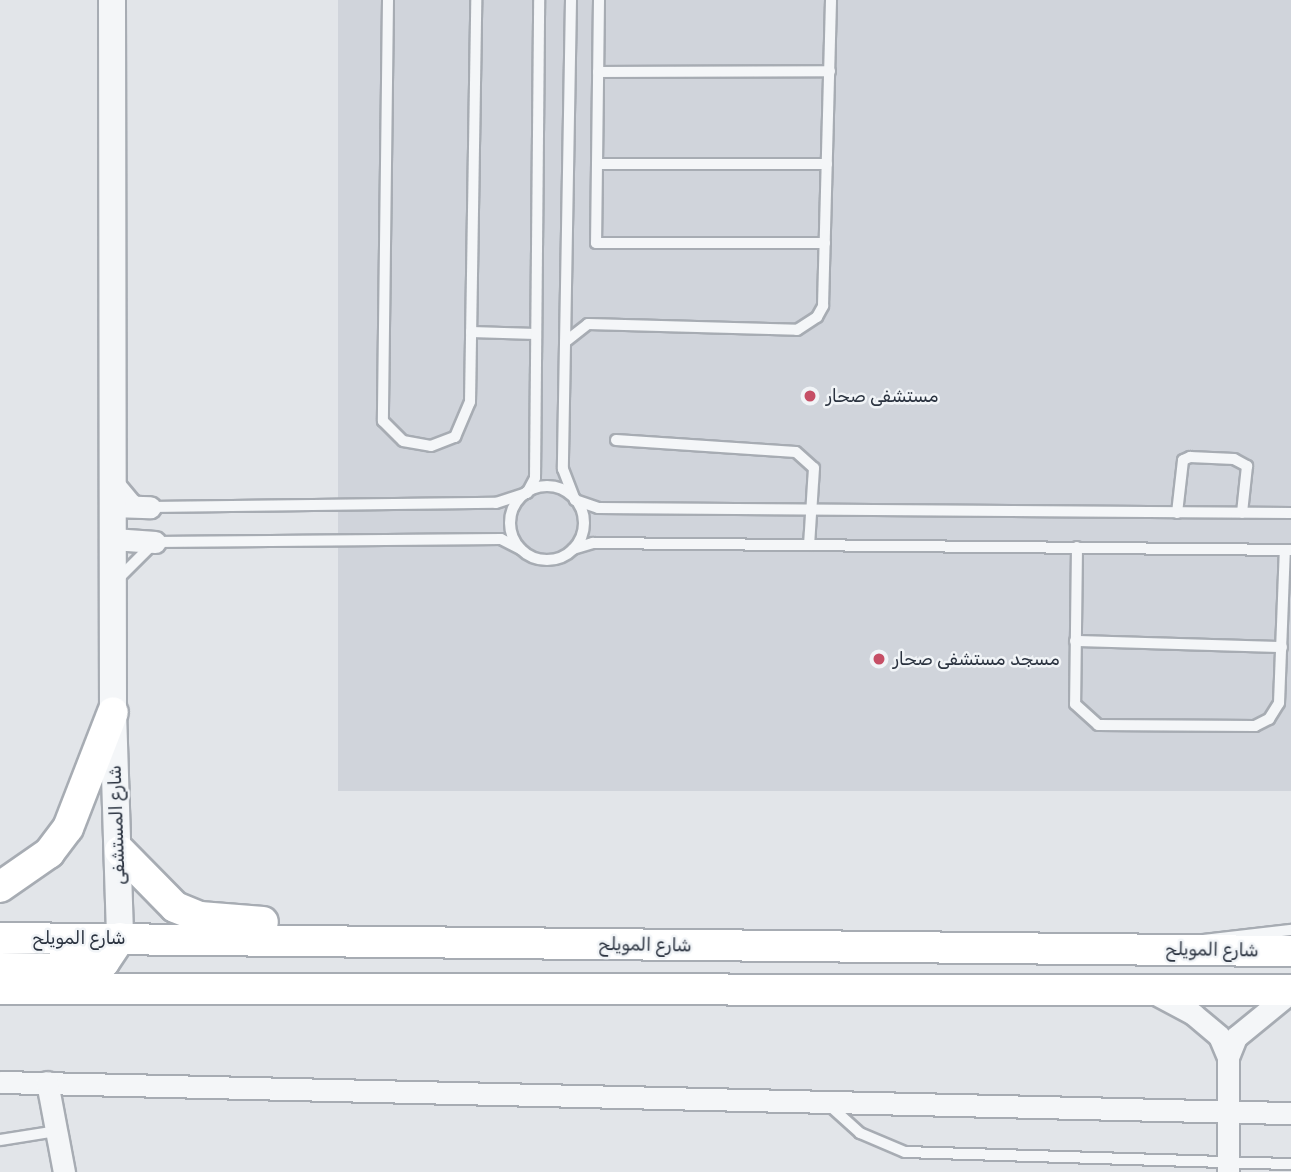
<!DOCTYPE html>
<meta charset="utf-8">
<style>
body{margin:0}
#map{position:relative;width:1291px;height:1172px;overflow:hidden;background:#e2e5e9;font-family:Rubik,"Noto Naskh Arabic",sans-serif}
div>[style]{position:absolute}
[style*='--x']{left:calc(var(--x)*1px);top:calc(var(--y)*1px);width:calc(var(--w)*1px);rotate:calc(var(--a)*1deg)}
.built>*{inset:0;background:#d0d4db;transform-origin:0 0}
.roads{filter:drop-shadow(2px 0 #a7acb3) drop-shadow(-2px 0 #a7acb3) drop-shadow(0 2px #a7acb3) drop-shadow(0 -2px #a7acb3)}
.service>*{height:10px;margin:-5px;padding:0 5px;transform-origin:5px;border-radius:5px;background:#f4f6f8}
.service>.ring{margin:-5px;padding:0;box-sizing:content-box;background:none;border:10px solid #f4f6f8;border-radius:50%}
.minor>*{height:21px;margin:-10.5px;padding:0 10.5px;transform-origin:10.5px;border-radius:10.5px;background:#f4f6f8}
.tertiary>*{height:26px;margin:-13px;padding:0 13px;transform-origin:13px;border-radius:13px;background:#f4f6f8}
.secondary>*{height:30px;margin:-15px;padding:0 15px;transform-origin:15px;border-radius:15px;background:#fff}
.dots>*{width:19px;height:19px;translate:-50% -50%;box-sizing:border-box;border:4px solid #f1f4f7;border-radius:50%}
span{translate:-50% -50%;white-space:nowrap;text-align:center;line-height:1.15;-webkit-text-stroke:5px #f1f4f7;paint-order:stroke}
.poi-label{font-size:18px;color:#2b3340}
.left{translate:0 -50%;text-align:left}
.street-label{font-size:18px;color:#2b3340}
</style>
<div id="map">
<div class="built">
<div style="left:338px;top:0;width:953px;height:791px"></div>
</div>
<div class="roads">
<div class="service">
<div style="--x:388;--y:0;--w:421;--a:90.7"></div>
<div style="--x:383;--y:421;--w:28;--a:45"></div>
<div style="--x:403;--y:441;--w:28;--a:10"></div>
<div style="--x:431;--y:446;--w:26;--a:-21"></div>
<div style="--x:455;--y:437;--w:38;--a:-67"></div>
<div style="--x:470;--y:402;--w:402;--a:-89.1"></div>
<div style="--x:571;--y:0;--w:469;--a:91"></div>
<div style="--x:563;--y:469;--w:33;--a:69"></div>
<div style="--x:575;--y:500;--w:24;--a:19"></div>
<div style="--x:598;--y:508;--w:693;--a:0.41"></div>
<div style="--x:599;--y:0;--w:243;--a:90.7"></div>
<div style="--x:596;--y:243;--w:229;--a:0"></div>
<div style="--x:598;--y:72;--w:232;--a:-0.2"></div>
<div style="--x:597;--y:164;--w:230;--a:0"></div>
<div style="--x:471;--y:332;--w:65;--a:1.8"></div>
<div style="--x:565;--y:342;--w:29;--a:-38"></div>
<div style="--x:588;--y:324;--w:209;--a:1.6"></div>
<div style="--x:797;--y:330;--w:24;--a:-33"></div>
<div style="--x:817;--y:317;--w:13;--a:-61"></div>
<div style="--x:823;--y:306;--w:306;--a:-88.5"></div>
<div style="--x:616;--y:440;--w:180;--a:3.8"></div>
<div style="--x:796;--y:452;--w:24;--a:42"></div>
<div style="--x:814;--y:468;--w:77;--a:93.7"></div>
<div style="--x:119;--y:482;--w:25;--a:50"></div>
<div style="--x:135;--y:501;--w:16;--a:22"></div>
<div style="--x:150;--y:507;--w:346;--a:-0.7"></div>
<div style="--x:496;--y:503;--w:33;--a:-18"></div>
<div style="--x:527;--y:493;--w:17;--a:-62"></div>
<div style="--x:535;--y:478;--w:478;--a:-89.5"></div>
<div class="ring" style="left:510px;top:486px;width:64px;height:64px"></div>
<div style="--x:1177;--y:513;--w:53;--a:-83.5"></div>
<div style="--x:1183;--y:460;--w:8;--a:-23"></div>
<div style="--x:1190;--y:457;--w:44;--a:2.6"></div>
<div style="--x:1234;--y:459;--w:15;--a:28"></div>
<div style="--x:1247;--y:466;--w:47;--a:96.1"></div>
<div style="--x:1077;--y:547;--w:157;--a:90.7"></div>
<div style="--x:1075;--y:704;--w:31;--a:42"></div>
<div style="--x:1098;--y:725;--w:157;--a:0.4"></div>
<div style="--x:1255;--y:726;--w:16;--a:-27"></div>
<div style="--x:1269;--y:719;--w:19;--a:-58"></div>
<div style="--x:1279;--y:703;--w:153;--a:-87.8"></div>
<div style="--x:573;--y:549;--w:21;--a:-17"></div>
<div style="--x:593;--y:543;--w:698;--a:0.57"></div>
<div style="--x:120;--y:577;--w:49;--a:-45"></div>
<div style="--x:155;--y:542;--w:346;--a:-0.5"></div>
<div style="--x:501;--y:539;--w:22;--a:27"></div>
<div style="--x:1075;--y:641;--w:207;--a:1.7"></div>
<div style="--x:1204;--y:940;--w:88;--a:-6.6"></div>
<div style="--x:829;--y:1105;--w:42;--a:42.1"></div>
<div style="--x:860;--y:1133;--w:49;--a:22.9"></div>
<div style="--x:905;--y:1152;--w:386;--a:1.8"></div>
<div style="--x:0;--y:1140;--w:58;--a:-9"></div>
</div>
<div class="minor">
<div style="--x:112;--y:506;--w:38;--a:2"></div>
<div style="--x:113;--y:539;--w:42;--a:4.1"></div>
<div style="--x:1150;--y:991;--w:49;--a:28.1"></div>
<div style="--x:1193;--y:1014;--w:34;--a:40"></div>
<div style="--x:1219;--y:1036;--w:23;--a:67"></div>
<div style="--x:1228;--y:1057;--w:115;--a:90"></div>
<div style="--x:1228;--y:1057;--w:22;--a:-68"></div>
<div style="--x:1236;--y:1037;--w:71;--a:-39.3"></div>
<div style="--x:0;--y:1082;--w:1291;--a:1.38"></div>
<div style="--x:47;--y:1082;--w:92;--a:79.3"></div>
</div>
<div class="tertiary">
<div style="--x:112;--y:0;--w:712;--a:89.92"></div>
<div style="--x:113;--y:712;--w:226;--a:88.2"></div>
</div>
<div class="secondary">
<div style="--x:120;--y:851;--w:78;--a:45.5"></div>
<div style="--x:175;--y:907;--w:27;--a:22"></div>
<div style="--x:200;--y:917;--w:63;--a:4.5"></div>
<div style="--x:0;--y:887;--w:60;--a:-34.8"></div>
<div style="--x:49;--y:853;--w:31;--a:-53"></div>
<div style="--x:68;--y:828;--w:124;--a:-68.8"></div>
<div style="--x:0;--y:938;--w:1291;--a:0.58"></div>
<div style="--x:0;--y:968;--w:80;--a:0.7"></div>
<div style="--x:80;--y:969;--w:25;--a:-16"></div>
<div style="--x:104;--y:962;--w:29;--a:-56"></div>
<div style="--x:0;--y:989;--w:1291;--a:0.04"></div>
</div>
</div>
<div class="dots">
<div style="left:810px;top:396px;background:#c64f66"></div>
<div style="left:879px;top:659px;background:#c64f66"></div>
</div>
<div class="poi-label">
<span class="left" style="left:826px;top:396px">مستشفى صحار</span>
<span class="left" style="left:893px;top:659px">مسجد مستشفى صحار</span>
</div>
<div class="street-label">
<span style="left:117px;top:825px;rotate:-92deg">شارع المستشفى</span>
<span style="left:79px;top:938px">شارع المويلح</span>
<span style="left:645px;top:945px;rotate:1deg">شارع المويلح</span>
<span style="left:1212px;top:950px;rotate:1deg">شارع المويلح</span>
</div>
</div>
